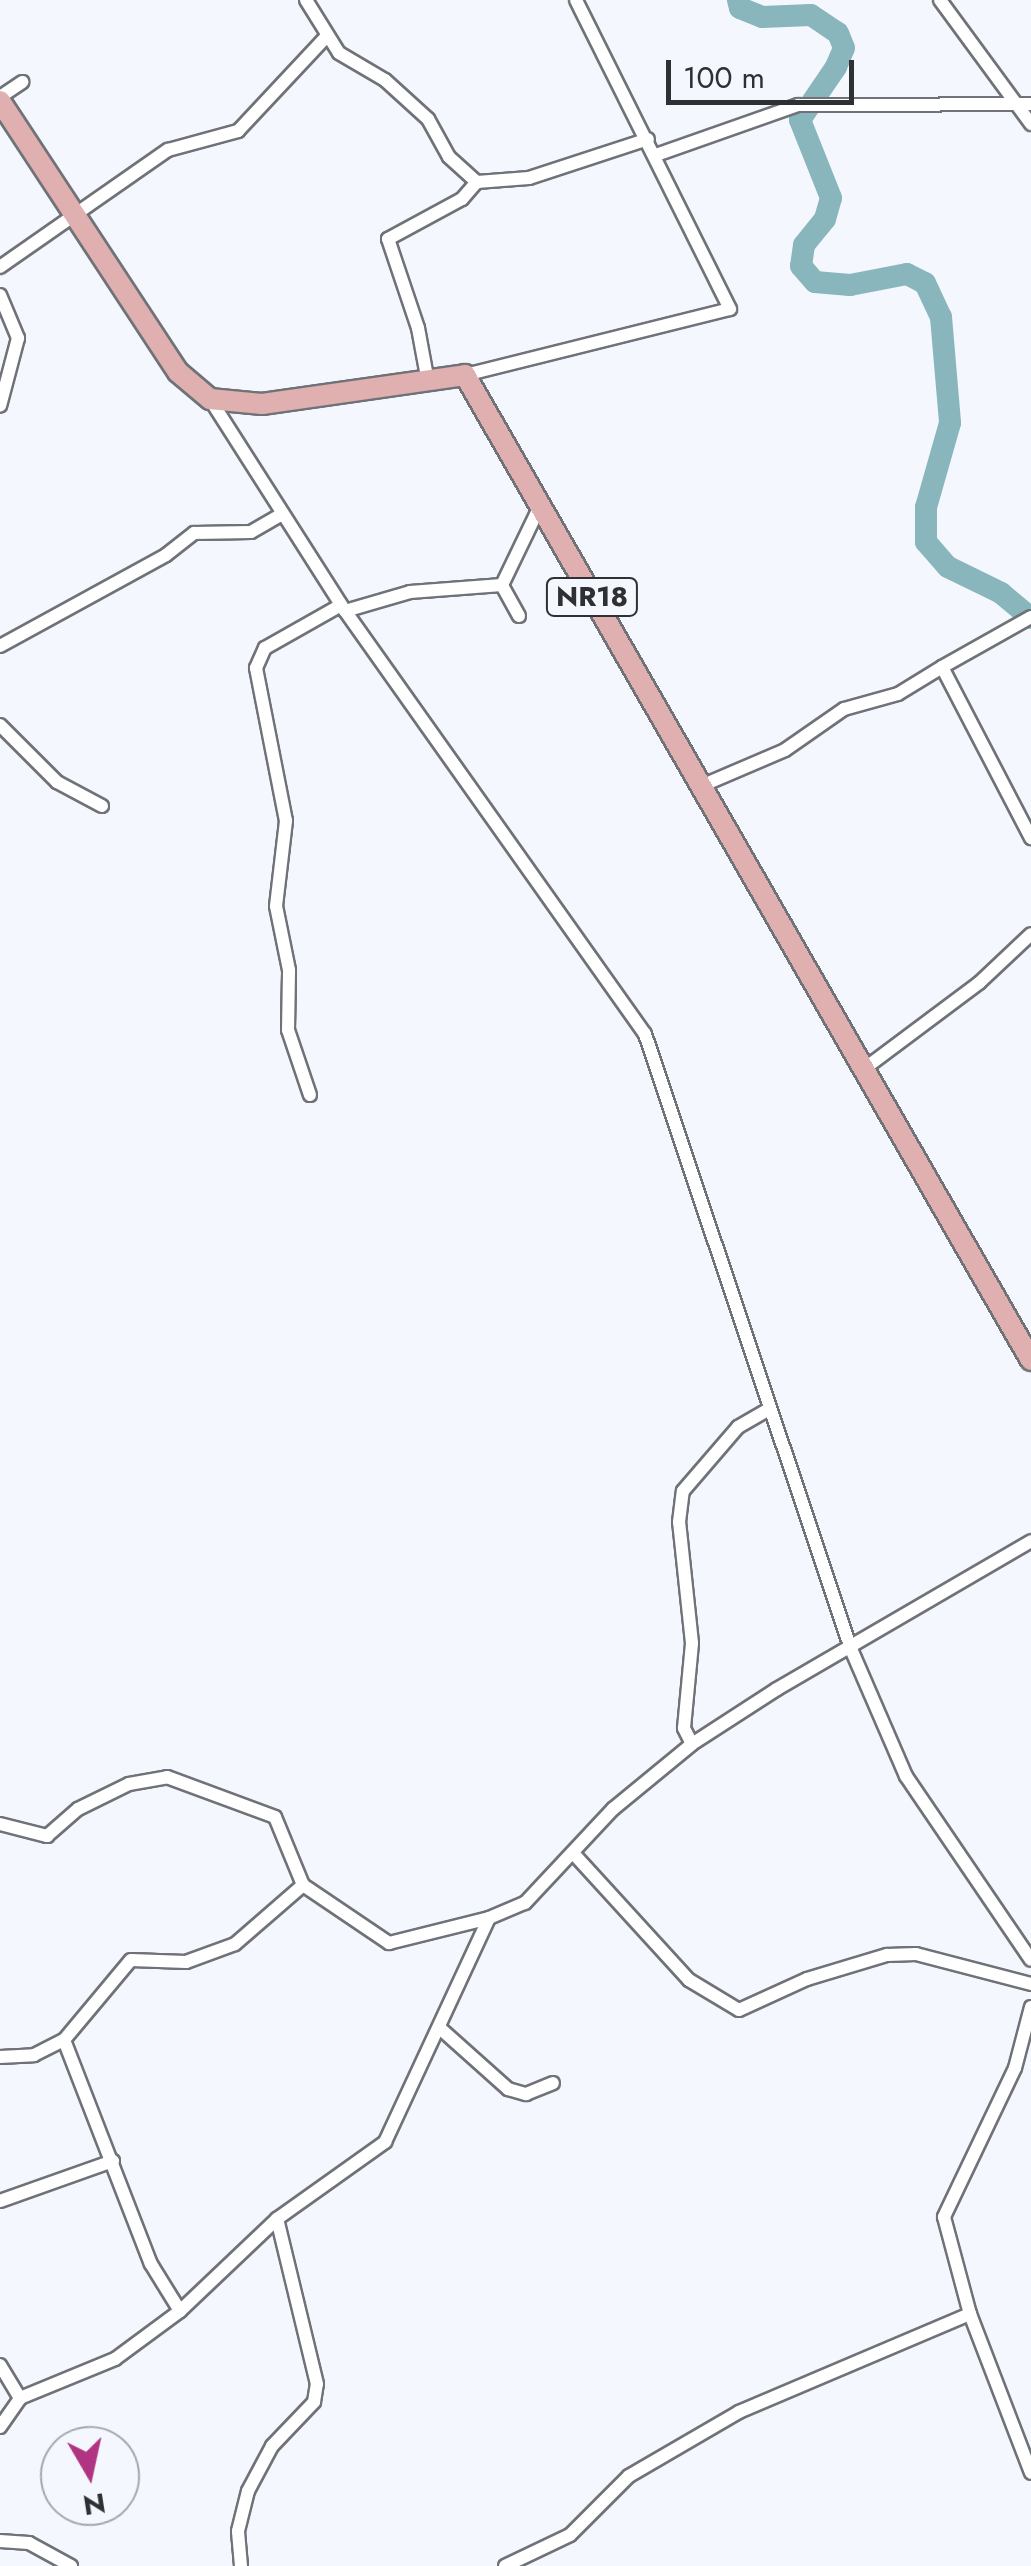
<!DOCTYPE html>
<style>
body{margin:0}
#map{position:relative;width:1031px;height:2566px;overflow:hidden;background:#f4f7fd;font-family:Jost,sans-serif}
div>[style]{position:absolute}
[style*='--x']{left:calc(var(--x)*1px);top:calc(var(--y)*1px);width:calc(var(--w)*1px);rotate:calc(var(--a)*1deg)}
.river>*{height:22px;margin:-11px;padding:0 11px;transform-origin:11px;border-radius:11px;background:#88b6bc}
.roads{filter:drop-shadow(2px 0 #6f7277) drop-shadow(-2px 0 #6f7277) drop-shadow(0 2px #6f7277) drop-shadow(0 -2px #6f7277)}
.minor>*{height:12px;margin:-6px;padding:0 6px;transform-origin:6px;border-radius:6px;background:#fff}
.primary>*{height:20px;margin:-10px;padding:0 10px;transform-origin:10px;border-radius:10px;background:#dfb0af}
span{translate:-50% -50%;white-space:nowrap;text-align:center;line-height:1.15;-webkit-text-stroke:8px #f4f7fd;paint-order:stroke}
.shield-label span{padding:2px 8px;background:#f4f7fd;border:2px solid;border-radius:8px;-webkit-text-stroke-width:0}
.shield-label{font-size:28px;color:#2f3033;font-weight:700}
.north{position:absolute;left:40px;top:2426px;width:100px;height:100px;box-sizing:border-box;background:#f4f7fd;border:2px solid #a5a7ac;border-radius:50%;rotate:171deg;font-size:28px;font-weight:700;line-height:40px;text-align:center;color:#2f3033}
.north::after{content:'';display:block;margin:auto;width:35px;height:45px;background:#b13483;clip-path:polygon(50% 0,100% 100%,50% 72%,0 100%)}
.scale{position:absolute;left:666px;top:60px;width:188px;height:45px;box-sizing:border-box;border:5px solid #2f3033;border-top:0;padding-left:12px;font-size:30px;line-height:35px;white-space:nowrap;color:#2f3033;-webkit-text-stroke:8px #f4f7fd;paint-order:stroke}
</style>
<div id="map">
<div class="river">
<div style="--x:738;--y:0;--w:8;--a:76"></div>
<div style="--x:740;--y:8;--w:24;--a:22"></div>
<div style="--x:762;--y:17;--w:49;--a:-2.3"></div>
<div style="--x:811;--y:15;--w:32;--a:34"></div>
<div style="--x:838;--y:33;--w:16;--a:68"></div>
<div style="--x:844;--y:48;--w:21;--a:113"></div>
<div style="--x:836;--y:67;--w:64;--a:124.2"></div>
<div style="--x:800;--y:120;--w:84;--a:68.3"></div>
<div style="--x:831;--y:198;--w:22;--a:106"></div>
<div style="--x:825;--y:219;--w:33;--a:129"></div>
<div style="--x:804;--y:245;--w:21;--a:98"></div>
<div style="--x:801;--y:266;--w:21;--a:49"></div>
<div style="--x:815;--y:282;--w:35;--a:5"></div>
<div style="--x:850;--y:285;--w:58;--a:-10.9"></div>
<div style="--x:907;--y:274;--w:20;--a:27"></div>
<div style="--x:925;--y:283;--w:38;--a:65"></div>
<div style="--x:941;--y:317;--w:106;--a:85.1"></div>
<div style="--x:950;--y:423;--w:87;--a:105.9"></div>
<div style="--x:926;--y:507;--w:35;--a:90"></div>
<div style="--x:926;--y:542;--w:33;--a:49"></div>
<div style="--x:948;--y:567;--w:59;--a:26.1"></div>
<div style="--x:1001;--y:593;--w:39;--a:40"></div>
</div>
<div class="roads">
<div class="minor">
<div style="--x:306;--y:0;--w:62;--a:58.1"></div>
<div style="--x:339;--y:53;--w:53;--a:30.4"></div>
<div style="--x:385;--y:80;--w:58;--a:42.2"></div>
<div style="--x:428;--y:119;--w:43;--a:61.1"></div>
<div style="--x:449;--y:157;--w:38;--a:42"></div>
<div style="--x:477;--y:182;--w:52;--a:-4.4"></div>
<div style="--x:529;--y:178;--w:125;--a:-18.1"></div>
<div style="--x:940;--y:0;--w:154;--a:53.7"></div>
<div style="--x:0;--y:97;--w:27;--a:-34"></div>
<div style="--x:656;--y:155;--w:151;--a:-19.4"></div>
<div style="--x:798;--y:105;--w:233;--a:-0.2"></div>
<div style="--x:0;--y:267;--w:205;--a:-34.9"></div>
<div style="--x:168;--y:150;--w:73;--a:-15.2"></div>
<div style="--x:238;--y:131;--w:130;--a:-46.9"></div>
<div style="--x:0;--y:295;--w:47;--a:67.3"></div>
<div style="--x:18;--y:338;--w:70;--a:104.8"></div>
<div style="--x:465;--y:375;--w:273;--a:-14"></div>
<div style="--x:730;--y:309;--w:345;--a:-116.5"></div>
<div style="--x:428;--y:382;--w:55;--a:-100.5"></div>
<div style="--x:418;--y:328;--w:94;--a:-108.6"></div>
<div style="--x:388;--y:239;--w:84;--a:-28.4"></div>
<div style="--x:462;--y:199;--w:23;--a:-49"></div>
<div style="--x:210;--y:399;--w:244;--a:57.5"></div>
<div style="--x:341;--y:605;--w:526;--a:54.68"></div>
<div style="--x:645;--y:1034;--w:649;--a:71.48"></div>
<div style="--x:851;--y:1649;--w:138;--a:66.6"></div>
<div style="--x:906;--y:1776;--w:222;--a:55.8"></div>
<div style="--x:345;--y:611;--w:68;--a:-16.3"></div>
<div style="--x:410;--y:592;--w:92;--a:-4.4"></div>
<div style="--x:519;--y:616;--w:35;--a:-119"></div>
<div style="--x:502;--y:585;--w:88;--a:-64.3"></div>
<div style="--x:1031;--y:617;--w:102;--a:150.7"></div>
<div style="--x:942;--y:667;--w:193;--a:62.5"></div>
<div style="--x:0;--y:646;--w:189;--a:-28.7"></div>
<div style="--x:166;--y:555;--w:36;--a:-38"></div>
<div style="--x:194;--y:533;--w:57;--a:-1"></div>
<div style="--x:251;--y:532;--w:34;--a:-30"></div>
<div style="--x:0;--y:725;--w:81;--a:45"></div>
<div style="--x:57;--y:782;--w:51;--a:28.1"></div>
<div style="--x:701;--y:786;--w:91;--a:-23.2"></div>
<div style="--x:785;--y:750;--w:72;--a:-34.8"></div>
<div style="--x:844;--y:709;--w:56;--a:-15.5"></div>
<div style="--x:898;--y:694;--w:52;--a:-31.5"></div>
<div style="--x:864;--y:1069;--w:144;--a:-36.8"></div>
<div style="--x:979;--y:983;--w:71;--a:-43.3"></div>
<div style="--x:310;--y:1095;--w:69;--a:-108.7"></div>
<div style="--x:288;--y:1030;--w:60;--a:-89"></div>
<div style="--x:289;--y:970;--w:65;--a:-101.5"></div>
<div style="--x:276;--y:906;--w:86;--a:-83.3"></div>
<div style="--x:286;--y:821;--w:156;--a:-101.1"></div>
<div style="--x:256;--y:668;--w:22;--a:-66"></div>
<div style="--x:265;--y:648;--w:87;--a:-29.5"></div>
<div style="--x:692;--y:1744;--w:18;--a:-117"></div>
<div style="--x:684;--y:1728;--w:85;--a:-84.6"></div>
<div style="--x:692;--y:1643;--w:122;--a:-96.1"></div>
<div style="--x:679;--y:1522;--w:31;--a:-83"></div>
<div style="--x:683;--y:1491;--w:84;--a:-49.3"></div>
<div style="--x:738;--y:1427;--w:34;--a:-30"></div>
<div style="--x:0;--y:1824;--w:49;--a:14.3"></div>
<div style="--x:47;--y:1836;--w:41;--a:-41.1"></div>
<div style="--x:78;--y:1809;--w:57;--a:-26.1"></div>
<div style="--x:129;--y:1784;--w:39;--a:-10"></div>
<div style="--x:167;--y:1777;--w:115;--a:20.3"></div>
<div style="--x:275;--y:1817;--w:74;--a:67.6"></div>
<div style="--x:303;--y:1885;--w:104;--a:34"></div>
<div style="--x:389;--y:1943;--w:103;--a:-14"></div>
<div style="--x:573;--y:1853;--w:172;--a:47.6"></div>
<div style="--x:689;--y:1980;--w:58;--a:31"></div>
<div style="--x:739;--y:2010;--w:75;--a:-24.5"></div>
<div style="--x:807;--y:1979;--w:84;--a:-16.7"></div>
<div style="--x:887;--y:1955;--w:29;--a:-2"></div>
<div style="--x:916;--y:1954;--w:119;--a:14.6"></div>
<div style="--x:1031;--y:2007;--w:63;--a:104.7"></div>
<div style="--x:1015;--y:2068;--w:165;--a:115.5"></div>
<div style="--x:944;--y:2217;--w:100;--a:75"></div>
<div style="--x:970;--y:2314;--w:170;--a:69"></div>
<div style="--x:442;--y:2030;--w:89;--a:41.8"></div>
<div style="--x:508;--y:2089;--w:19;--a:16"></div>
<div style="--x:526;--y:2094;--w:29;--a:-22"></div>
<div style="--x:64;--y:2040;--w:240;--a:68.8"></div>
<div style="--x:151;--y:2264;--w:55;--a:58.3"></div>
<div style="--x:0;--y:2057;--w:34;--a:-3"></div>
<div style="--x:34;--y:2055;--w:34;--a:-27"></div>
<div style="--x:64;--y:2040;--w:104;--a:-50.1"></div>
<div style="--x:131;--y:1960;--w:55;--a:2.1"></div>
<div style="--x:186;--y:1962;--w:52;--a:-20.2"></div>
<div style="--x:235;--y:1944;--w:90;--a:-40.9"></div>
<div style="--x:0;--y:2201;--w:120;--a:-19.5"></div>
<div style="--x:0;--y:2365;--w:39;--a:59"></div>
<div style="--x:0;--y:2427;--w:35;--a:-55"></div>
<div style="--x:20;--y:2398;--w:103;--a:-22.3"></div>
<div style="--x:115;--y:2359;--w:81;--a:-36.4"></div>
<div style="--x:180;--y:2311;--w:134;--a:-43.5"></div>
<div style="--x:277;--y:2219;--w:133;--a:-35.5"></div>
<div style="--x:385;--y:2142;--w:247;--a:-65.1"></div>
<div style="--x:489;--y:1918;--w:39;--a:-23"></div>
<div style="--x:525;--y:1903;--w:129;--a:-46.9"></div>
<div style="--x:613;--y:1809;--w:102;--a:-39.4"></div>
<div style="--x:692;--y:1744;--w:101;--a:-32.9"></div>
<div style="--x:777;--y:1689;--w:294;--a:-30.2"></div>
<div style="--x:0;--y:2541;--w:29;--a:4"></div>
<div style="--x:29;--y:2543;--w:48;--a:28.7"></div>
<div style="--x:241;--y:2566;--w:35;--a:-95"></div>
<div style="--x:238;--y:2531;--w:41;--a:-76"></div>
<div style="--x:248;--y:2491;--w:51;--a:-61.9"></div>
<div style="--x:272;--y:2446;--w:61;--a:-46.3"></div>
<div style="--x:314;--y:2402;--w:18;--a:-81"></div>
<div style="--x:317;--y:2384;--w:170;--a:-103.6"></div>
<div style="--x:505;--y:2566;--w:72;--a:-25.5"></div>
<div style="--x:570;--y:2535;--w:83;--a:-45"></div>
<div style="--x:629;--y:2476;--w:127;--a:-30.2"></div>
<div style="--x:739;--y:2412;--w:251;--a:-23"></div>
</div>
<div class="primary">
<div style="--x:0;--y:101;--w:324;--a:56.7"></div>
<div style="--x:178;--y:372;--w:42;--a:40.2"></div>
<div style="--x:210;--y:399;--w:52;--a:5.5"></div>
<div style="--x:262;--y:404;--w:205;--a:-8.1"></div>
<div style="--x:465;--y:375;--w:1136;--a:60.12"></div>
</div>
</div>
<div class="shield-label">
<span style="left:592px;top:597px">NR18</span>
</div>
<div class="north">N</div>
<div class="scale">100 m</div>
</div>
